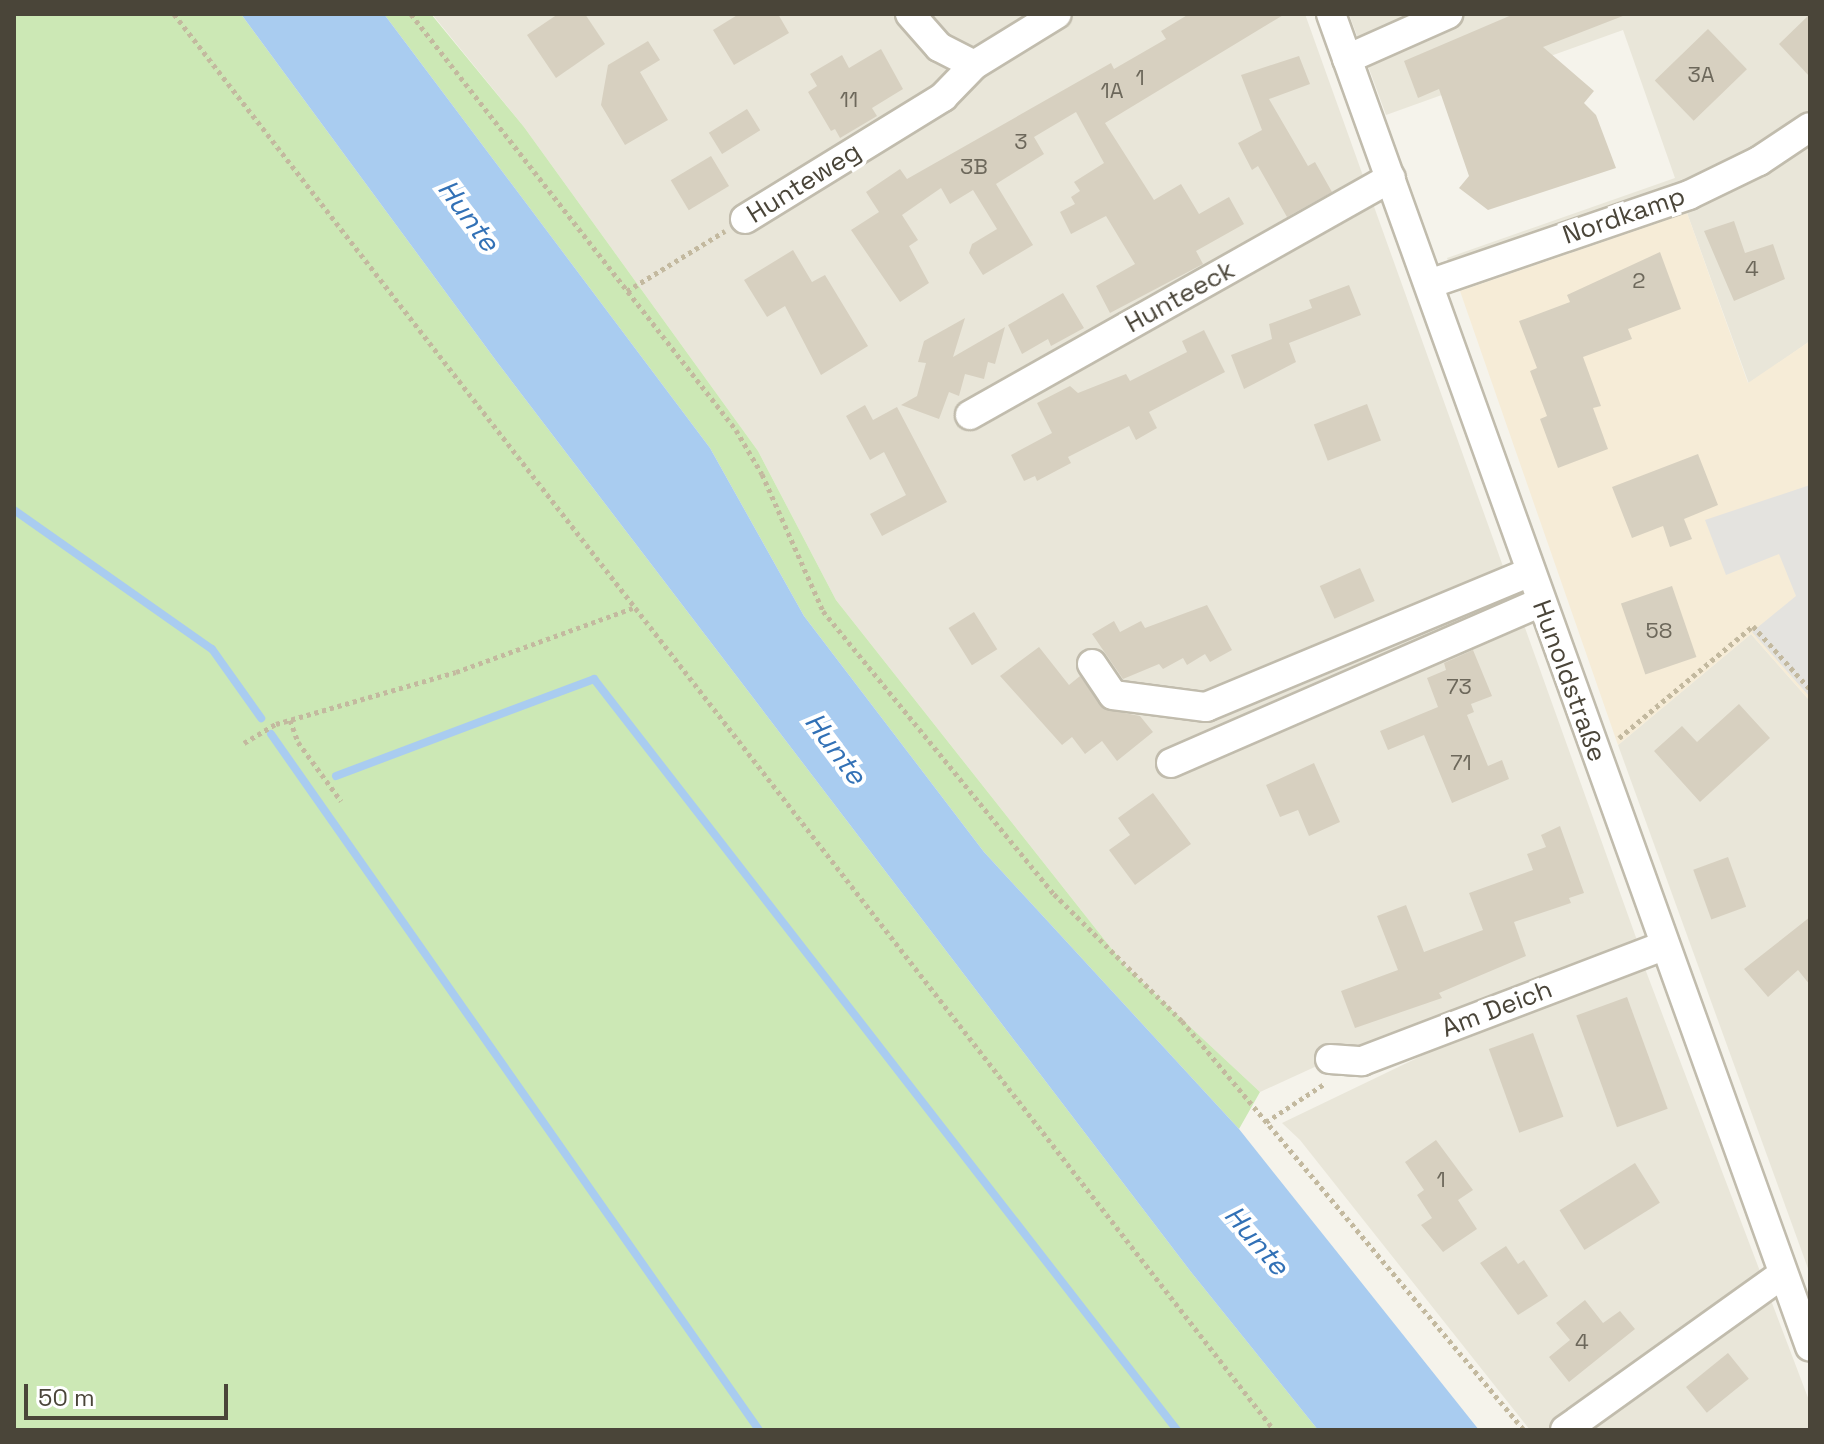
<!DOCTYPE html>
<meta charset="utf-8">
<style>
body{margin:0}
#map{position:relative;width:1824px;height:1444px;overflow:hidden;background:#f5f3eb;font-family:"Space Grotesk",sans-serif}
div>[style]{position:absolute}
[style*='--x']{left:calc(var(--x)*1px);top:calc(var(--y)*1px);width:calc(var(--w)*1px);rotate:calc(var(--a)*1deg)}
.residential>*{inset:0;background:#e9e6d9}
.commercial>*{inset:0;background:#f6ecd7}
.green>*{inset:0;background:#cce8b5}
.parking>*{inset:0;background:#e4e3df}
.water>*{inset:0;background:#a9ccf0}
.stream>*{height:8px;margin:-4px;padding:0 4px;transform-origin:4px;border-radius:4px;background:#a9ccf0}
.building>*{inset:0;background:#d7d0c0;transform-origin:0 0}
.path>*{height:5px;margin-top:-2.5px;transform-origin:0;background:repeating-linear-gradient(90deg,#c3b99f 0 4px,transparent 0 8px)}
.roads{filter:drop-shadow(2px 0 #c1bcad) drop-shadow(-2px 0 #c1bcad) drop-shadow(0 2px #c1bcad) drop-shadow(0 -2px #c1bcad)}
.minor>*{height:28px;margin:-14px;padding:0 14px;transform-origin:14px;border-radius:14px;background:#fff}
span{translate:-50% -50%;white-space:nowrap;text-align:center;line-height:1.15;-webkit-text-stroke:8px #fff;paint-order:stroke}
.number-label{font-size:22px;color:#6d685b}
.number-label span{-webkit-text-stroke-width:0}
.street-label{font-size:26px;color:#4a4539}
.water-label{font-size:28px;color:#3271b6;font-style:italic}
.frame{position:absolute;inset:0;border:16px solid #4a4539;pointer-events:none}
.scale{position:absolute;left:24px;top:1384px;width:204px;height:36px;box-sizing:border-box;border:4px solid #4a4539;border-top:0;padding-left:10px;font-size:24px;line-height:28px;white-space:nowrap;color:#4a4539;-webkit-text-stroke:6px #fff;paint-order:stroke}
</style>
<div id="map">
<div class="residential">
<div style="clip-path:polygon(432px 14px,1305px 14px,1638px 943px,1367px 1043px,1260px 1092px,1126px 967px,836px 600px,758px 451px,524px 127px)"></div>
<div style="clip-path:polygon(1349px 14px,1810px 14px,1810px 341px,1749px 384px,1687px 213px,1460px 291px,1447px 258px,1675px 178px,1623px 30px,1386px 115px)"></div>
<div style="clip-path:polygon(1751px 634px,1810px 701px,1810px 1274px,1618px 745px)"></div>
<div style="clip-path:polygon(1644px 966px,1810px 1403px,1810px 1430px,1530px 1430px,1300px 1140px,1282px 1123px,1440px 1047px)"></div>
</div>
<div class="commercial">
<div style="clip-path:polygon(1687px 213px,1748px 383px,1810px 341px,1810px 701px,1751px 634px,1618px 745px,1460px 291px)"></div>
</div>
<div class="green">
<div style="clip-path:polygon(14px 14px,241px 14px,497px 362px,1191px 1272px,1318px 1430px,14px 1430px)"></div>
<div style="clip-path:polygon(384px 14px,431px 14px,524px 127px,758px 451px,836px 600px,1126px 967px,1260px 1092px,1239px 1129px,984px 852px,804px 616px,710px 448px)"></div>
</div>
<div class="parking">
<div style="clip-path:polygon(1810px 485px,1810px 697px,1752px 632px,1796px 596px,1779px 554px,1726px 575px,1705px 520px)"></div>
</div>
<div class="water">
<div style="clip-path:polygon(241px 14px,384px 14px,710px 448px,804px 616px,984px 852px,1239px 1129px,1479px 1430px,1318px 1430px,1191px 1272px,497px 362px)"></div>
</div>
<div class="stream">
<div style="--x:14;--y:510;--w:242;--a:35.1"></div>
<div style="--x:212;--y:649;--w:85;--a:54.6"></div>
<div style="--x:271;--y:734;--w:850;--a:54.96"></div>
<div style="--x:336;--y:776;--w:276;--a:-20.6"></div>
<div style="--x:594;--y:679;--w:951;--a:52.18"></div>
</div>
<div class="building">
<div style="clip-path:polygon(558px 14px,585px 14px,605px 44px,556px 78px,527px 35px)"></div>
<div style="clip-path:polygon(739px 14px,778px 14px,789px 33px,734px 65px,713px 30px)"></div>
<div style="clip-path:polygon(1189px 14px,1285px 14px,1105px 123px,1154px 200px,1181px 184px,1199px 214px,1229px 197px,1244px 224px,1196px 251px,1203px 264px,1110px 313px,1096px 286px,1135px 264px,1106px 216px,1071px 234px,1060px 212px,1075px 204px,1071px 197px,1080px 191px,1074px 182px,1104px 163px,1076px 112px,1034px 137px,1044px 154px,996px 184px,1033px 245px,983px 275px,969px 253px,972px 244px,997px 229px,973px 190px,950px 204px,941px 188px,902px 215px,918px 240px,909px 246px,929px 283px,900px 302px,851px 230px,879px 212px,866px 192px,900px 169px,907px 179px,1111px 63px,1114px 69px,1166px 39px,1161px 31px)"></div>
<div style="clip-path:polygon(1514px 14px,1628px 14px,1543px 47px,1594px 91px,1584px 103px,1596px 115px,1616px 168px,1488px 210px,1459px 188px,1469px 176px,1439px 89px,1418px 98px,1404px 61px)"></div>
<div style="clip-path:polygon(1810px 14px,1810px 77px,1779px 44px)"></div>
<div style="left:1708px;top:29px;width:56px;height:74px;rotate:46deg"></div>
<div style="clip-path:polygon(648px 41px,660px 60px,640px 72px,668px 120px,625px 145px,601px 105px,608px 65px)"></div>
<div style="clip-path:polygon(881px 49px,903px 89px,872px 108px,877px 116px,840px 138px,835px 129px,831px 131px,808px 92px,817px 86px,810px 74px,842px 55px,849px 68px)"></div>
<div style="clip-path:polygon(1299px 56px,1310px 84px,1269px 99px,1308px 166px,1315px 162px,1332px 192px,1287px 217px,1258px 166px,1252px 170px,1238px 143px,1262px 130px,1241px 75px)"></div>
<div style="left:747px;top:109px;width:25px;height:45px;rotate:58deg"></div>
<div style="left:711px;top:156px;width:35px;height:47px;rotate:59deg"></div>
<div style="clip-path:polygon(1734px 221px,1745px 253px,1773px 244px,1785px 279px,1734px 301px,1704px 231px)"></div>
<div style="clip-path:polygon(793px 250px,812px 282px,825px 275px,868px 346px,821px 375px,785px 306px,767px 317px,744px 280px)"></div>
<div style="clip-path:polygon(1660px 252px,1681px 309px,1628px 329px,1632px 339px,1583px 357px,1601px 406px,1593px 408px,1608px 449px,1558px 468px,1540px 419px,1547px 416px,1530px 371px,1537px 368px,1519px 321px,1570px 302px,1567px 295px)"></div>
<div style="clip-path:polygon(1349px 285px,1361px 315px,1289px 343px,1296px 362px,1244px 389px,1231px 355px,1272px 339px,1269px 324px,1312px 308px,1309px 300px)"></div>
<div style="clip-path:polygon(1063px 293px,1084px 328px,1051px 346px,1048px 339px,1022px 354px,1008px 325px)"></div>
<div style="clip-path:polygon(965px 318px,953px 357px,1005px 327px,995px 364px,988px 362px,984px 379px,965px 374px,959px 396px,949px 392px,939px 419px,901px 405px,917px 396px,926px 363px,918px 362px,924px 341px)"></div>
<div style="clip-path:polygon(1204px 330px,1225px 372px,1149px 412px,1157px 428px,1136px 440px,1129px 426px,1068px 457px,1071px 463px,1037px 481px,1035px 476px,1024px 481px,1011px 455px,1052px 433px,1037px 403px,1070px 386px,1078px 393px,1126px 374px,1130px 381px,1187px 352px,1182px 341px)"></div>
<div style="left:1367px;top:404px;width:39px;height:57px;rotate:69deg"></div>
<div style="clip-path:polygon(865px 405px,873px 420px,897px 407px,947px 502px,882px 536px,870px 514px,906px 495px,884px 452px,870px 460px,846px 416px)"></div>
<div style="clip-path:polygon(1698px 454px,1718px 505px,1684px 519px,1692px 539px,1670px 547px,1663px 526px,1632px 538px,1612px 487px)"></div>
<div style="left:1360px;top:568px;width:36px;height:44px;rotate:66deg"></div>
<div style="left:1672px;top:586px;width:75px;height:54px;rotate:71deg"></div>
<div style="clip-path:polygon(1207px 605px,1232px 650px,1210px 662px,1205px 654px,1187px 665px,1183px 658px,1163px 669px,1159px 664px,1123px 679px,1092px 634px,1114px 621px,1120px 632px,1141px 621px,1145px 628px)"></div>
<div style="left:974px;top:612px;width:44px;height:30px;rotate:58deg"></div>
<div style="clip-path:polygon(1039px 647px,1069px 685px,1080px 676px,1104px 709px,1140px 716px,1153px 732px,1117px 761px,1102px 741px,1085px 754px,1072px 737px,1062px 745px,1000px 676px)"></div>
<div style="clip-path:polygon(1473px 650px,1492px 696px,1471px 704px,1474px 712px,1467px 715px,1488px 766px,1502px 760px,1509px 779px,1452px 803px,1424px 735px,1388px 750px,1380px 731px,1438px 707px,1427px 678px,1446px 670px,1444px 663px)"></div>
<div style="clip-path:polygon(1739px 704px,1770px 738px,1700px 802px,1654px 751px,1682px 726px,1697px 742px)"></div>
<div style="clip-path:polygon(1314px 763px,1340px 822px,1309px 836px,1298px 810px,1280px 817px,1266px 785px)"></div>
<div style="clip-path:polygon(1153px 793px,1191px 844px,1135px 885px,1109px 850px,1130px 835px,1118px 818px)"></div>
<div style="clip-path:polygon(1560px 826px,1584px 893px,1569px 898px,1571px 903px,1514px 922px,1526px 956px,1439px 993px,1442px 998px,1355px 1028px,1341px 991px,1398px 970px,1377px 916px,1406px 905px,1424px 952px,1483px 930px,1469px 893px,1533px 870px,1527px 854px,1546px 847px,1541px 835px)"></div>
<div style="left:1728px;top:857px;width:53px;height:37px;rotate:70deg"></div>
<div style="clip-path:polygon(1810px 917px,1810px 985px,1798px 970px,1768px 997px,1744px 969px)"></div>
<div style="left:1627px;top:997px;width:119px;height:54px;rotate:70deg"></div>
<div style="left:1533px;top:1033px;width:89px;height:47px;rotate:70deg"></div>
<div style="clip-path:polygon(1436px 1140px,1473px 1190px,1458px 1200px,1477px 1229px,1443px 1252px,1421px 1225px,1432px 1218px,1417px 1195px,1424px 1190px,1405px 1162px)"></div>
<div style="left:1635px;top:1163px;width:47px;height:89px;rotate:58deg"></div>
<div style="clip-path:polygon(1506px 1246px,1518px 1264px,1524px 1260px,1548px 1296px,1518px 1315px,1480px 1263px)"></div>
<div style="clip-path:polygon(1585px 1300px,1603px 1323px,1620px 1311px,1635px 1329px,1569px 1382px,1549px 1357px,1570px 1340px,1556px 1323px)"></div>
<div style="left:1728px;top:1353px;width:33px;height:54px;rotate:51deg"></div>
</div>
<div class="path">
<div style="--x:174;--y:14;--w:1793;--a:52.16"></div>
<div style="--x:411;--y:14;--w:528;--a:52"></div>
<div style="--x:736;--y:430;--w:51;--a:59.4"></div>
<div style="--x:762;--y:474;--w:150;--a:66"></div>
<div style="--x:823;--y:611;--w:365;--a:50.8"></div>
<div style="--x:1054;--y:894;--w:180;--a:44.8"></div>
<div style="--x:1182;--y:1021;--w:533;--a:50.1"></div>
<div style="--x:627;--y:291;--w:115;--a:-31.5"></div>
<div style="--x:290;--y:720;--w:23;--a:70"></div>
<div style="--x:298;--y:742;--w:73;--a:53.9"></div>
<div style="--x:1619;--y:738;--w:175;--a:-39.9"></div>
<div style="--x:1753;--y:626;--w:85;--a:47.9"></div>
<div style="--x:244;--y:743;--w:37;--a:-31"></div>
<div style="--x:276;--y:724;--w:187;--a:-16.1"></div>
<div style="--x:456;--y:672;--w:188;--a:-19.9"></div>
<div style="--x:1266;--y:1122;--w:69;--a:-33.2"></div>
</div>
<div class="roads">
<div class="minor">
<div style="--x:910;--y:14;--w:44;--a:48.7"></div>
<div style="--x:939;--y:47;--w:39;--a:27"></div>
<div style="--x:1331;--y:14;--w:1416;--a:70.23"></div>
<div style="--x:1347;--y:59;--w:111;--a:-24"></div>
<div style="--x:745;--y:219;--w:233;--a:-31.6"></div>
<div style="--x:943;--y:97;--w:45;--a:-45.9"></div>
<div style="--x:974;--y:65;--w:97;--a:-31.6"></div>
<div style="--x:1429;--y:284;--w:275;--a:-18.9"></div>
<div style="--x:1689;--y:195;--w:78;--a:-25.9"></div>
<div style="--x:1759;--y:161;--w:61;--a:-33.7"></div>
<div style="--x:970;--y:415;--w:483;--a:-29.4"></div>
<div style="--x:1092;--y:664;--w:37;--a:56"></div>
<div style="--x:1113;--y:695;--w:94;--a:7.4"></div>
<div style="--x:1206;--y:707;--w:351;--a:-22.6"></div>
<div style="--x:1171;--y:763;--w:404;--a:-23.5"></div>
<div style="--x:1330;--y:1059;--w:32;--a:4"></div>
<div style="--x:1362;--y:1061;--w:322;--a:-20.9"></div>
<div style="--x:1565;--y:1430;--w:268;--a:-35.6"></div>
</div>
</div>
<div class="number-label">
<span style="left:1701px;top:75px">3A</span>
<span style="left:1140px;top:78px">1</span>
<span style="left:1112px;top:91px">1A</span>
<span style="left:849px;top:100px">11</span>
<span style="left:1021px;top:142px">3</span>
<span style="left:974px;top:167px">3B</span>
<span style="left:1752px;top:269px">4</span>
<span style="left:1639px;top:281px">2</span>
<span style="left:1659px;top:631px">58</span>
<span style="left:1459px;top:687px">73</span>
<span style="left:1461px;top:763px">71</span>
<span style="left:1441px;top:1180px">1</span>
<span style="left:1582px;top:1342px">4</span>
</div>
<div class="street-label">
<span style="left:804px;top:183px;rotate:-32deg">Hunteweg</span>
<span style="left:1624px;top:216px;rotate:-19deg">Nordkamp</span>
<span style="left:1180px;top:297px;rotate:-29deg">Hunteeck</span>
<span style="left:1569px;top:681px;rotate:70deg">Hunoldstraße</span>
<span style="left:1497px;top:1009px;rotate:-21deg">Am Deich</span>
</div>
<div class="water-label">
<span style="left:469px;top:215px;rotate:53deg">Hunte</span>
<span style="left:836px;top:748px;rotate:53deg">Hunte</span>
<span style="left:1257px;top:1240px;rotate:49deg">Hunte</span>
</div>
<div class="frame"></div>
<div class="scale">50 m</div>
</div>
